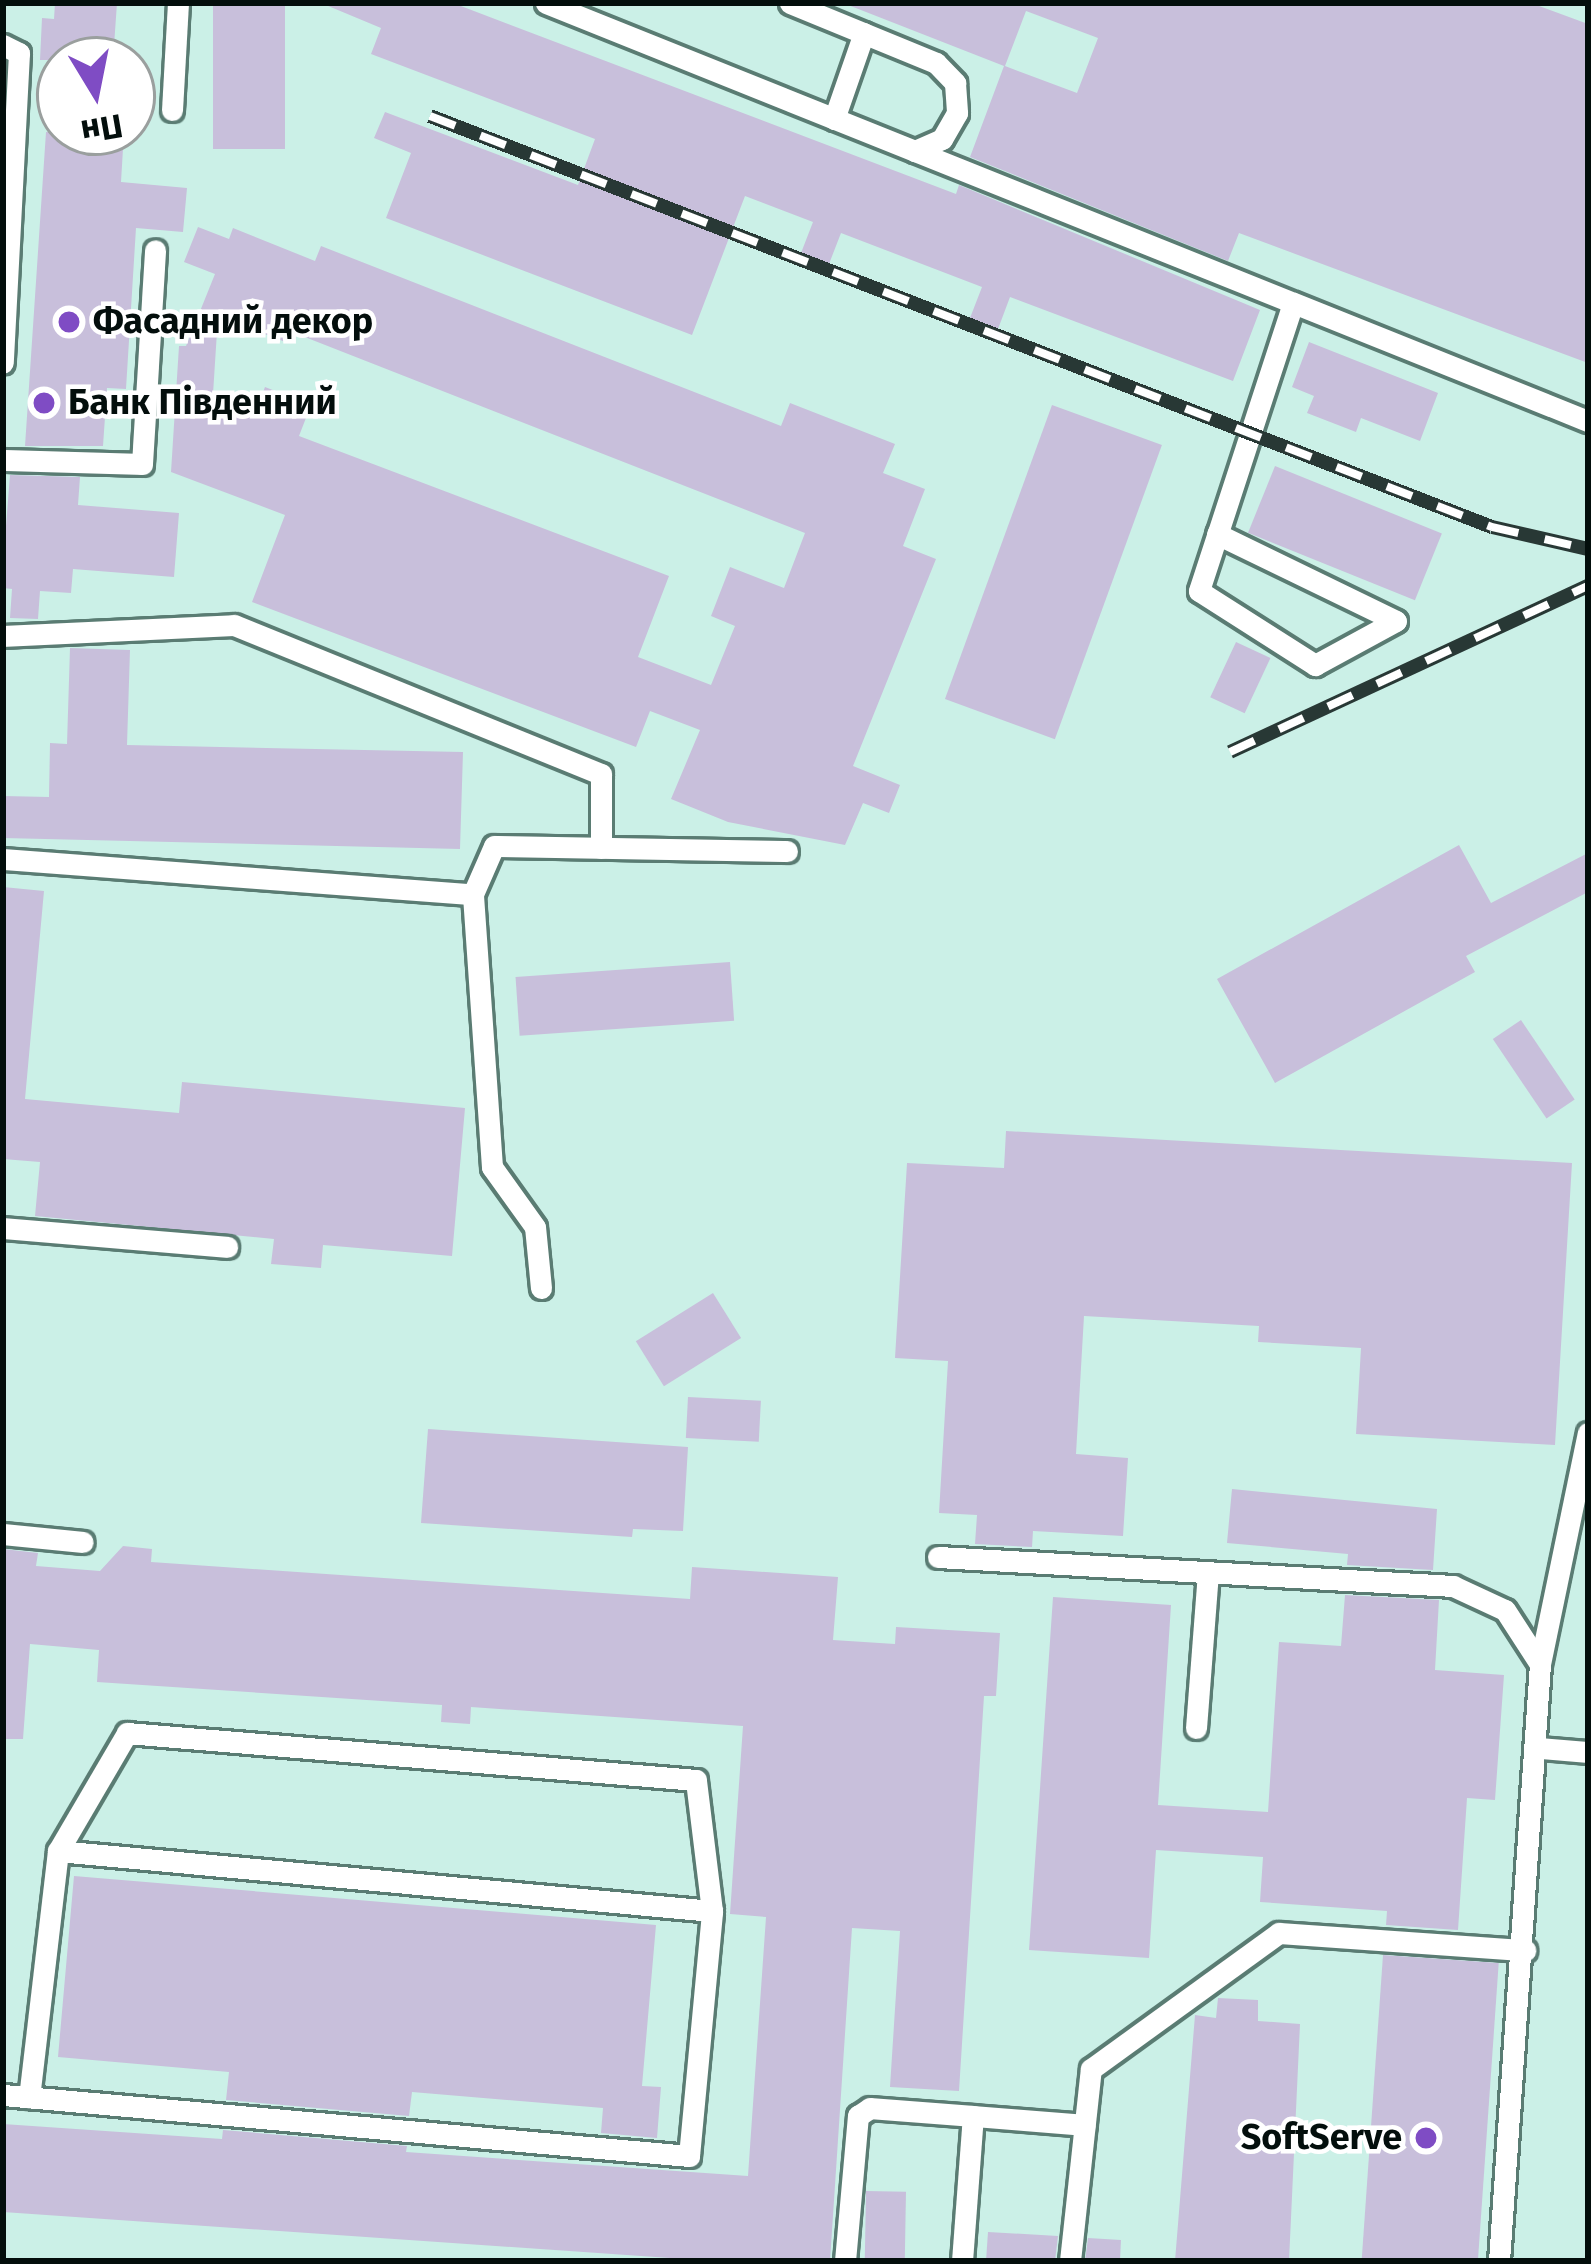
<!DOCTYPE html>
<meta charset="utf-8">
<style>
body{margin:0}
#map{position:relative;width:1591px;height:2264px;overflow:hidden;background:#cbf0e7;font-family:"Fira Sans",sans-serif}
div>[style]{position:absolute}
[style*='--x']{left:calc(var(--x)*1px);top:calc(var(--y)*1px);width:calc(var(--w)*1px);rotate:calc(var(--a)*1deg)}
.building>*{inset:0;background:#c8bfdb;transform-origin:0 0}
.roads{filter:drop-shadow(3px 0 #5a7c73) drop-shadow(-3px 0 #5a7c73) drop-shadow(0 3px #5a7c73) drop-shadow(0 -3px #5a7c73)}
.lane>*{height:21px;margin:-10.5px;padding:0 10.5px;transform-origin:10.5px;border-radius:10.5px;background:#fff}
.rail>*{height:14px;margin-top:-7px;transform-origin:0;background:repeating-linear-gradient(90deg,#fff 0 27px,#283835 0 54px);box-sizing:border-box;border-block:3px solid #283835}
.dots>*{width:33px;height:33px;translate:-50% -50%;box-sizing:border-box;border:6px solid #fff;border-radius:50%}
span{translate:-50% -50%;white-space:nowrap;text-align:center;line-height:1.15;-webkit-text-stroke:9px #fff;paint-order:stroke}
.poi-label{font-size:36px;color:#030e0c;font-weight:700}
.left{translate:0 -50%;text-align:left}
.right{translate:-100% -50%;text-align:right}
.frame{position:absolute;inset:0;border:6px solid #030e0c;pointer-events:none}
.north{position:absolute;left:36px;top:36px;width:120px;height:120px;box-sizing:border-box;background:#fff;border:3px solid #9a9f9e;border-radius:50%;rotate:170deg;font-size:33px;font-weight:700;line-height:48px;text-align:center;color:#030e0c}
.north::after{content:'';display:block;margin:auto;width:42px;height:54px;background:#7f4cc4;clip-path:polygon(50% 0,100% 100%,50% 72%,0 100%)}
</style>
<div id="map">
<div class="building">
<div style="clip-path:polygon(55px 3px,117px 3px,113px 60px,40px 60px,42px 18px,54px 19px)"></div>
<div style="left:213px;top:3px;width:72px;height:146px"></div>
<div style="clip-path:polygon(321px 3px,453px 3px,956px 194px,959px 185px,1260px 310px,1233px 381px,1010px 297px,998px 329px,970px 318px,982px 287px,841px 233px,829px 264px,801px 253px,813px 222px,745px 196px,692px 335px,386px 218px,411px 153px,374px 138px,385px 112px,578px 185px,595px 139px,371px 54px,381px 28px)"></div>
<div style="clip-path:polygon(evenodd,843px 3px,1531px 3px,1588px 24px,1588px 363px,1239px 233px,1228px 261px,970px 157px,1004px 66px,843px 3px,1026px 11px,1098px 38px,1077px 93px,1005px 66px,1026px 11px)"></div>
<div style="clip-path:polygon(46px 132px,124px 132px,121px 182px,187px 188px,183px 232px,136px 228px,126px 389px,107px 388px,103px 446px,25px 446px)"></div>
<div style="clip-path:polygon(evenodd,198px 227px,229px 239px,233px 228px,315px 261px,321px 246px,781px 426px,790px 403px,895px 444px,883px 473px,925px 489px,903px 546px,936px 559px,853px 766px,900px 785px,889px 813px,863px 803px,845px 845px,728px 822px,671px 799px,700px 730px,650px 711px,636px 747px,252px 602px,285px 515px,171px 472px,179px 346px,186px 346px,215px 274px,184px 262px,198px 227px,218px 316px,288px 343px,292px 332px,805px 533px,784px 588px,730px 567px,711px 616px,735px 626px,711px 685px,638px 657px,669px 576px,299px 436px,311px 405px,265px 387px,256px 411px,213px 394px,218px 316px)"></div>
<div style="clip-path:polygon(1309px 342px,1438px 393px,1420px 441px,1361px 418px,1356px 432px,1307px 413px,1314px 396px,1292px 387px)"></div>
<div style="left:1052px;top:405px;width:117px;height:313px;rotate:20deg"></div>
<div style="left:1275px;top:466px;width:180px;height:72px;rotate:22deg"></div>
<div style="clip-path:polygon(10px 475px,80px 477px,78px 505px,179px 513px,174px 577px,73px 569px,71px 593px,40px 591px,38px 619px,10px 618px,12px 589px,3px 588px,3px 564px)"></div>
<div style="left:1236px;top:642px;width:38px;height:61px;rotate:25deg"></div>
<div style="clip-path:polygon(70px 648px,130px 650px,127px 745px,463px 752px,460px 849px,3px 838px,3px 796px,49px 797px,50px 743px,67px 744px)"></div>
<div style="clip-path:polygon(1459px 845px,1491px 903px,1588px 853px,1588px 892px,1466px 956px,1475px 972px,1275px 1083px,1217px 979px)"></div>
<div style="clip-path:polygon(3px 887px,44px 891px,25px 1099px,179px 1113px,182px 1082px,465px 1108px,452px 1256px,323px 1245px,321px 1268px,271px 1264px,274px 1239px,35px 1216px,40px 1162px,3px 1159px)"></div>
<div style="left:730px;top:962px;width:59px;height:215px;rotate:86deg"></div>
<div style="left:1521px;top:1020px;width:96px;height:34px;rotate:56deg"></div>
<div style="clip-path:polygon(1006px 1131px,1572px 1163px,1555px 1445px,1356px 1434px,1361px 1348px,1258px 1342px,1259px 1326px,1084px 1316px,1076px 1454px,1128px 1458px,1123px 1536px,1033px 1531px,1032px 1547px,975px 1544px,977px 1515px,939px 1513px,948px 1361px,895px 1358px,907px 1163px,1004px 1168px)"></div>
<div style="left:713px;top:1293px;width:53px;height:91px;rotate:58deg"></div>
<div style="left:688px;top:1397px;width:73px;height:41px;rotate:3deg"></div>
<div style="clip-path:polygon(428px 1429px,688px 1447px,683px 1531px,633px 1529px,632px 1537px,421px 1523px)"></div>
<div style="clip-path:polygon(1232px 1489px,1437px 1509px,1433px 1570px,1347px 1565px,1348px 1554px,1227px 1543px)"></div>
<div style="clip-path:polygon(123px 1546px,152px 1549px,151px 1562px,690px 1599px,692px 1567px,838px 1577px,833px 1640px,895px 1644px,896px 1627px,1000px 1633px,996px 1696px,984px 1696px,959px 2091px,890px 2087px,900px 1931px,852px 1928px,830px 2261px,713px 2261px,3px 2212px,3px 2124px,222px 2139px,223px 2130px,407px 2146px,406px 2152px,748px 2176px,766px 1917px,730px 1914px,743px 1726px,471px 1707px,470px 1724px,441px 1722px,442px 1705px,97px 1682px,99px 1650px,30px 1644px,23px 1739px,3px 1739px,3px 1549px,38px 1553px,36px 1566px,100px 1571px)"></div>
<div style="clip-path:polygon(1345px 1595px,1439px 1600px,1435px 1670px,1504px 1675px,1495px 1800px,1467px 1798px,1458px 1930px,1386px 1925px,1387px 1911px,1260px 1902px,1263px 1857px,1156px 1850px,1149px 1958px,1029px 1950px,1053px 1597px,1171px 1605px,1158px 1805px,1268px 1812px,1279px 1642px,1341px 1646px)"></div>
<div style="clip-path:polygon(74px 1876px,656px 1925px,642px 2086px,661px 2087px,657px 2138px,601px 2133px,603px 2108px,412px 2092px,409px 2116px,226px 2100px,229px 2072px,58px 2057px)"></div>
<div style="left:1383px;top:1955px;width:116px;height:307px;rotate:4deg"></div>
<div style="clip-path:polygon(1218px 1998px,1258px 2000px,1258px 2021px,1300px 2024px,1289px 2261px,1175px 2261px,1195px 2015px,1216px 2018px)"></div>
<div style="left:866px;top:2191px;width:40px;height:70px;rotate:1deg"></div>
<div style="clip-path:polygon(988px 2232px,1058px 2236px,1055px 2261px,986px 2261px)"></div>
<div style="clip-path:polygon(1088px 2238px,1121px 2240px,1120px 2261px,1085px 2261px)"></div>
</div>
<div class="roads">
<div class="lane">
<div style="--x:546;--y:3;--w:1123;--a:21.86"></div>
<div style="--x:790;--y:3;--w:158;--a:22.3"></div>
<div style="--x:936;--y:63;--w:28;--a:46"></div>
<div style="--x:955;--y:83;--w:30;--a:86"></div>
<div style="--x:957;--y:113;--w:30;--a:120"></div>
<div style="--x:942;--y:139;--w:30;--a:156"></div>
<div style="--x:3;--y:45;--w:18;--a:27"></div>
<div style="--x:19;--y:53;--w:310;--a:93"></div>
<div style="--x:172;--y:110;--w:107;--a:-86.8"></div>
<div style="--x:834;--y:119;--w:91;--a:-70.8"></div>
<div style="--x:1293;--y:303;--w:303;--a:108.1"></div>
<div style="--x:1199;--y:591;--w:138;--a:32.5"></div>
<div style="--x:1315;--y:665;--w:92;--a:-28.5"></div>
<div style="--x:3;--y:460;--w:139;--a:1.6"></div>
<div style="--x:142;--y:464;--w:214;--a:-86.5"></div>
<div style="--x:1217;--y:534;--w:199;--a:25.9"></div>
<div style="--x:3;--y:636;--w:231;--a:-2.7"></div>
<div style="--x:234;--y:625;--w:396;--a:22.1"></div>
<div style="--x:601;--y:774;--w:74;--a:90"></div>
<div style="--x:3;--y:859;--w:471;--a:4.3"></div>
<div style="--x:3;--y:1228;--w:225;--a:4.8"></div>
<div style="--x:541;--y:1288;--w:61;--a:-95.6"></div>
<div style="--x:535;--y:1227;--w:74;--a:-125.6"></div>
<div style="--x:492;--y:1167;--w:274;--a:-94"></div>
<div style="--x:473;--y:894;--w:52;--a:-66.4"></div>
<div style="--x:494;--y:846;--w:293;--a:1"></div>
<div style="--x:3;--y:1534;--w:80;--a:5.7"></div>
<div style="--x:938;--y:1557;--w:516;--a:3.22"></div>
<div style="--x:1453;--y:1586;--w:57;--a:24.8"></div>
<div style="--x:1505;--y:1610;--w:64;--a:57.1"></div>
<div style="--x:1196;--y:1728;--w:156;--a:-85.6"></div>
<div style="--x:1540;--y:1748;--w:48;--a:4.8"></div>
<div style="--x:58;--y:1851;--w:657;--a:5.24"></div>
<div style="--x:3;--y:2095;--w:689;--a:5.08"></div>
<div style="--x:689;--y:2156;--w:246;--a:-84.6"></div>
<div style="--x:712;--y:1911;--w:132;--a:-97"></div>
<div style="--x:696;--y:1780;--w:571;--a:-175.28"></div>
<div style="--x:127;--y:1733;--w:137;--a:120.3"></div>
<div style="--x:58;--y:1851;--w:248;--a:96.7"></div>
<div style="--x:845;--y:2261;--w:146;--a:-84.9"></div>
<div style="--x:858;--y:2116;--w:14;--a:-34"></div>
<div style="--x:870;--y:2108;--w:103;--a:4.4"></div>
<div style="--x:962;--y:2261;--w:145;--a:-85.7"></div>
<div style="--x:973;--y:2116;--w:112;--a:4.6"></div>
<div style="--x:1070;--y:2261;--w:193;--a:-83.8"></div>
<div style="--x:1091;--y:2069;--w:232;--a:-35.9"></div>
<div style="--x:1279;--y:1933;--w:247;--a:4"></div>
<div style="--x:1499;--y:2261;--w:598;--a:-86.07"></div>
<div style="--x:1540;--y:1664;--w:236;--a:-78.3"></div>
</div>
</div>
<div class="rail">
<div style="--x:430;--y:116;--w:1139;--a:21.16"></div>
<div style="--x:1492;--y:527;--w:98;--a:12.9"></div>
<div style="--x:1230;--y:752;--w:395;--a:-24.9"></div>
</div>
<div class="dots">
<div style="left:69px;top:322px;background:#7f4cc4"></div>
<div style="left:44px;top:403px;background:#7f4cc4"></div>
<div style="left:1426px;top:2138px;background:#7f4cc4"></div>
</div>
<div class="poi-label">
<span class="left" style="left:93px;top:322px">Фасадний декор</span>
<span class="left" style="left:68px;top:403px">Банк Південний</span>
<span class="right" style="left:1402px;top:2138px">SoftServe</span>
</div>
<div class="frame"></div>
<div class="north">Пн</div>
</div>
